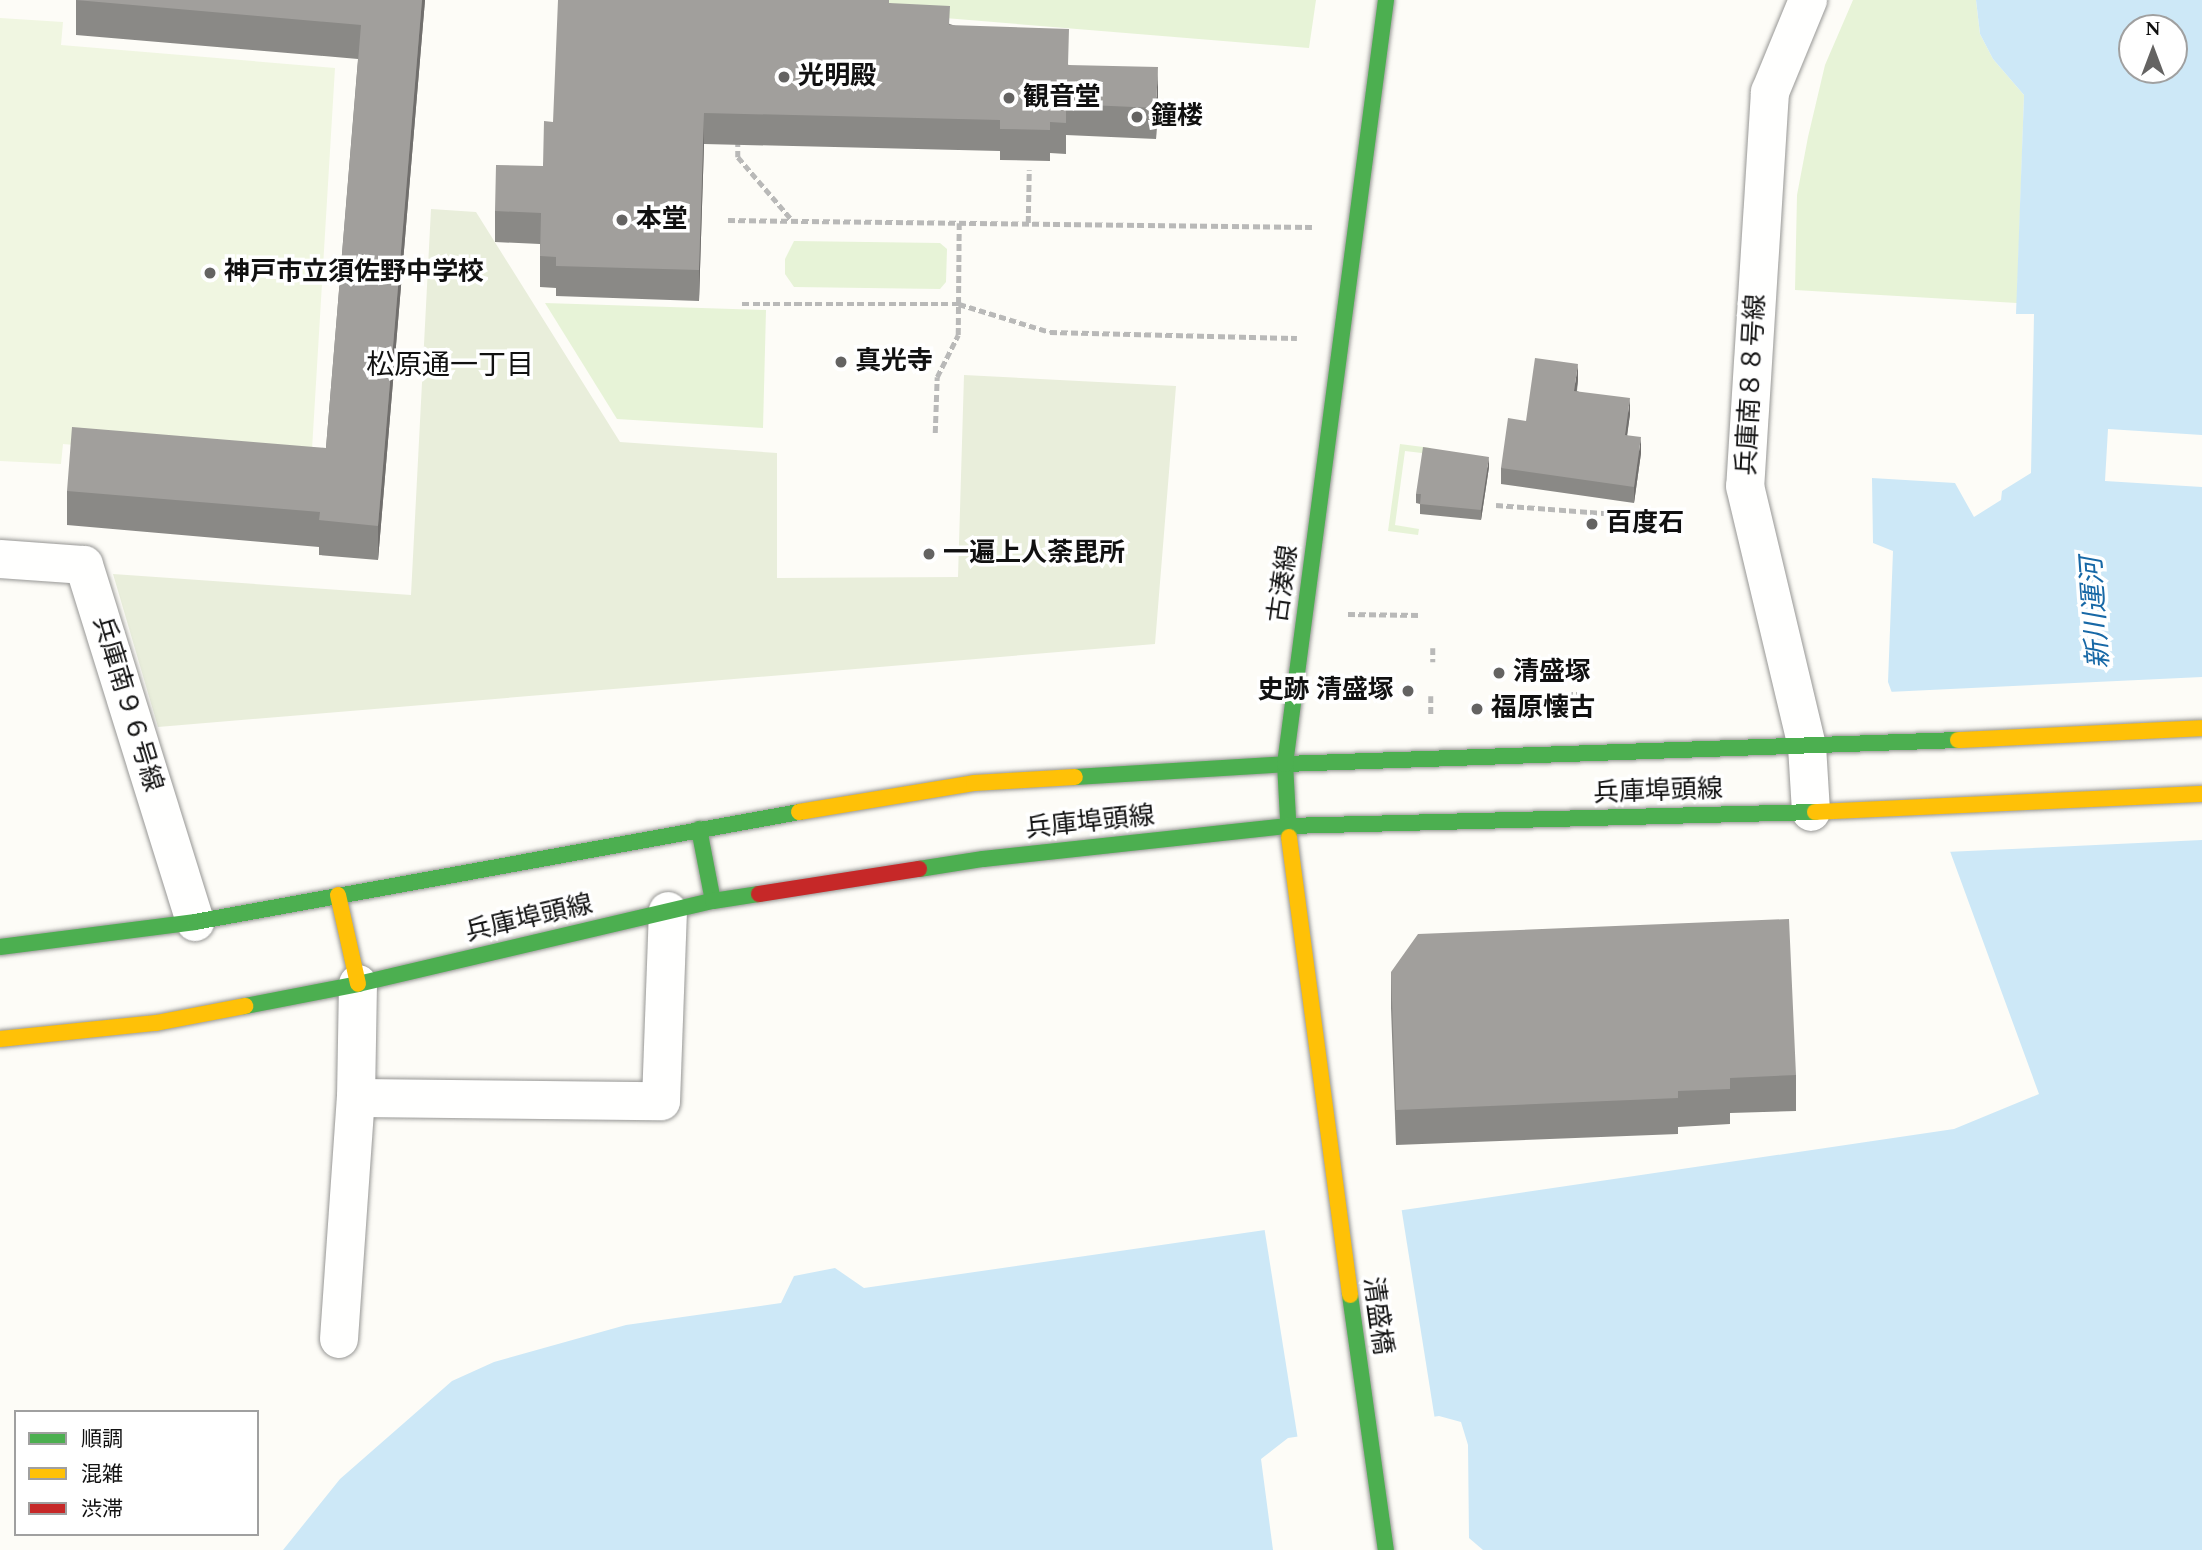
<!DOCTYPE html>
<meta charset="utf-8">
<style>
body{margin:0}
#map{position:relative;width:2202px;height:1550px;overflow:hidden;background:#fdfcf7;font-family:Spectral,"Noto Sans JP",serif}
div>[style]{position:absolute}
.green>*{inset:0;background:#e7f3d7}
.cemetery>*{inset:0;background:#e9eedb}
.pitch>*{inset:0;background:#f0f6e1}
.water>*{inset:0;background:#cde8f7}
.pier>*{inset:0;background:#fdfcf7}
.path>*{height:4.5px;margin-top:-2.25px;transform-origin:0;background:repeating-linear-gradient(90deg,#b9b9b8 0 7px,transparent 0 10.5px)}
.roads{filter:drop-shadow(0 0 2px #979795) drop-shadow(0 0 2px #979795)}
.street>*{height:38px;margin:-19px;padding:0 19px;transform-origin:19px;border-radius:19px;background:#fffffe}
.fast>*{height:16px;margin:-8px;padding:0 8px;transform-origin:8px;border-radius:8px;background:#4caf50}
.slow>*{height:16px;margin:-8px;padding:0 8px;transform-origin:8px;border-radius:8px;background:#ffc107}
.jam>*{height:16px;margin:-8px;padding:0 8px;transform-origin:8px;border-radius:8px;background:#c62828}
.wall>*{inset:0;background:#8a8986}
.shaded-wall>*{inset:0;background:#716f6d}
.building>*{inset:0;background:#a19f9c}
.dots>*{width:19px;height:19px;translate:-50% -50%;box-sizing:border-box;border:4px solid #fff;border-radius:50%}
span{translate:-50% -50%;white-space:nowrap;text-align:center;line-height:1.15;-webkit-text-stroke:7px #fff;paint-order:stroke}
.poi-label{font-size:26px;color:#111;font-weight:700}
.left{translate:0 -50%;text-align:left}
.right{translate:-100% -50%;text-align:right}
.street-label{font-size:26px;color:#111}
.neighbourhood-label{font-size:28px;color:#111}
.water-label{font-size:28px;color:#1768a6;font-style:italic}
.legend{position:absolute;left:14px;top:1410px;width:245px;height:126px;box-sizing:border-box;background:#fff;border:2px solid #a0a0a0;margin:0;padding:9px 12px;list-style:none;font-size:21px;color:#111}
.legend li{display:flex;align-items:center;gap:14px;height:35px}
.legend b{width:35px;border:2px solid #a0a0a0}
.north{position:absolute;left:2118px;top:14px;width:70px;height:70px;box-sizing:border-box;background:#fff;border:2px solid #a0a0a0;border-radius:50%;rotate:0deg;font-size:19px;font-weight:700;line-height:28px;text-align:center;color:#111}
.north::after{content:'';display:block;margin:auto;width:24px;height:32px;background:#646362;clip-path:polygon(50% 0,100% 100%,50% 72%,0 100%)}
</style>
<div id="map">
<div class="green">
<div style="clip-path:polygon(725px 0,1316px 0,1309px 48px)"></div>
<div style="clip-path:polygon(1853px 0,1976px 0,1980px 34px,1993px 59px,2024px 95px,2017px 303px,1795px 290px,1797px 195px,1808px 137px,1825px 65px)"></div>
<div style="clip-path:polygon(794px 241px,940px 243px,947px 249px,946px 282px,940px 289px,794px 287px,785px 274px,785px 259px)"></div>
<div style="clip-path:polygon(545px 303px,766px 310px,763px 428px,617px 419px)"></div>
<div style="clip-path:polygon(1400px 444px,1431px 448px,1430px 454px,1405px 451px,1395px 525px,1419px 529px,1418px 535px,1388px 531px)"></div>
</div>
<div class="cemetery">
<div style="clip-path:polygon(431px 209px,476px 212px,620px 442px,777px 453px,777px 578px,958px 577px,964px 375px,1176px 386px,1155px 644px,158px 727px,113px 574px,411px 595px)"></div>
</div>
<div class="pitch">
<div style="clip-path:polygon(0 18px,63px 22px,61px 45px,335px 68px,311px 466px,63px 444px,61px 464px,0 461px)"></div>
</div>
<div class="water">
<div style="clip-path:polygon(evenodd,1976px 0,2202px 0,2202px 435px,2108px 429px,2105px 481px,2202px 487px,2202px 1550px,1483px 1550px,1469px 1538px,1468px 1445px,1461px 1422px,1439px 1416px,1288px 1438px,1261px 1459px,1273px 1550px,283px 1550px,340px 1479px,452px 1381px,494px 1362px,626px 1325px,781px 1303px,794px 1276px,835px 1268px,864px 1288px,1424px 1207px,1954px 1129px,2039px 1094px,1888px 682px,1893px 551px,1873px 543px,1872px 478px,1955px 483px,1974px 517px,2001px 500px,2002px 491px,2031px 473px,2034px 314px,2016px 314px,2024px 95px,1993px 59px,1980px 34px,1976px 0,2132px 28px,2174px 28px,2174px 70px,2132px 70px,2132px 28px)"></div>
</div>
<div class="pier">
<div style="clip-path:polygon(2202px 677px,2202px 840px,1946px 852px,1888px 692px)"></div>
<div style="clip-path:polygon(1401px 1206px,1435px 1420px,1298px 1440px,1264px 1226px)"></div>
</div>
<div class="path">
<div style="left:738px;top:140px;width:17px;rotate:90deg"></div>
<div style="left:738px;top:157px;width:83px;rotate:49.4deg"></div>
<div style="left:728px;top:220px;width:584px;rotate:0.69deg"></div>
<div style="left:1028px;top:223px;width:53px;rotate:-88.9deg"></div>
<div style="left:742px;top:304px;width:217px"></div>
<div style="left:959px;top:304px;width:95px;rotate:17.1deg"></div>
<div style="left:1050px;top:332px;width:247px;rotate:1.4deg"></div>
<div style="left:935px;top:433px;width:56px;rotate:-88deg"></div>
<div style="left:937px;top:377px;width:47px;rotate:-63.4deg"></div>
<div style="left:958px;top:335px;width:112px;rotate:-89.5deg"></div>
<div style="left:1496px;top:505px;width:134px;rotate:4.3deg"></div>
<div style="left:1348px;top:614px;width:72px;rotate:0.8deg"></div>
<div style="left:1433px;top:648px;width:14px;rotate:90deg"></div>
<div style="left:1551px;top:678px;width:2px;rotate:90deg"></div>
<div style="left:1566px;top:694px;width:12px"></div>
<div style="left:1431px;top:696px;width:20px;rotate:90deg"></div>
</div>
<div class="roads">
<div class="street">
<div style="left:1808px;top:0;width:100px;rotate:112.4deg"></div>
<div style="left:1770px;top:92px;width:395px;rotate:93.6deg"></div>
<div style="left:1745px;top:486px;width:267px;rotate:76.6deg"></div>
<div style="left:1807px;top:746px;width:66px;rotate:86.5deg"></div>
<div style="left:0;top:559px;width:84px;rotate:4.1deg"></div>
<div style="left:84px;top:565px;width:374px;rotate:72.7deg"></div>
<div style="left:356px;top:1098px;width:305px;rotate:0.6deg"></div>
<div style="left:661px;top:1101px;width:190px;rotate:-87.9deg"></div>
<div style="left:339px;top:1339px;width:242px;rotate:-86deg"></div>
<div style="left:356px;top:1098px;width:114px;rotate:-89deg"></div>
</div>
<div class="fast">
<div style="left:1075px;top:777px;width:210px;rotate:-3.5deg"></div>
<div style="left:1285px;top:764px;width:673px;rotate:-2.04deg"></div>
<div style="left:699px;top:829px;width:73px;rotate:79deg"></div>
<div style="left:1289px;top:837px;width:73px;rotate:-93.1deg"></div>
<div style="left:1285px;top:764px;width:771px;rotate:-82.47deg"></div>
<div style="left:919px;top:869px;width:65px;rotate:-8.9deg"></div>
<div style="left:983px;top:859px;width:307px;rotate:-6.2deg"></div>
<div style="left:1288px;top:826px;width:527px;rotate:-1.52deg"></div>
<div style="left:0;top:947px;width:197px;rotate:-7.3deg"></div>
<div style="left:195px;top:922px;width:614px;rotate:-10.32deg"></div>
<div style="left:245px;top:1006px;width:115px;rotate:-11deg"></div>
<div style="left:358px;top:984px;width:365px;rotate:-13.2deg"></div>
<div style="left:713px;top:901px;width:47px;rotate:-8.7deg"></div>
<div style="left:1350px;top:1295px;width:258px;rotate:82deg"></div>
</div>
<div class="slow">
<div style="left:1958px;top:740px;width:244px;rotate:-2.8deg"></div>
<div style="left:799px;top:812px;width:177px;rotate:-9.4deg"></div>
<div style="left:974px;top:783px;width:101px;rotate:-3.4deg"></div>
<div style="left:1815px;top:812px;width:387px;rotate:-2.7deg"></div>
<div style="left:1289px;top:837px;width:462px;rotate:82.4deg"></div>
<div style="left:338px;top:895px;width:91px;rotate:77.3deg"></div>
<div style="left:0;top:1039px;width:157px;rotate:-5.9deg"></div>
<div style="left:156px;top:1023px;width:91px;rotate:-10.8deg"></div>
</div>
<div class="jam">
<div style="left:759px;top:894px;width:162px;rotate:-8.9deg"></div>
</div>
</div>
<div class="wall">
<div style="clip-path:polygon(76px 0,425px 0,378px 560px,319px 555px,319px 547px,67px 525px,67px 491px,326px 448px,358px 59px,76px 35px)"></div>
<div style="clip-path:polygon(889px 3px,1069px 65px,1158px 98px,1156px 139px,1066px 135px,1066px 154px,1050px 153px,1050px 161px,1000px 160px,1000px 151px,704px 144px,699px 301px,556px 296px,556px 288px,540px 287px,540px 244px,495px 242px,495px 211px,543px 166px,553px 122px)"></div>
<div style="clip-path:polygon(1578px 380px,1577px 391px,1630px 414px,1627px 435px,1641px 453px,1634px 503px,1501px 484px,1501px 468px)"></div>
<div style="clip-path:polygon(1489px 467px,1481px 520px,1420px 514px,1420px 504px,1416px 503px,1416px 494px)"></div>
<div style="clip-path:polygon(1391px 972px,1796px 1075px,1796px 1111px,1730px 1113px,1730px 1124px,1678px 1127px,1678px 1134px,1396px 1145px,1391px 1008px)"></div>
</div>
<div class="shaded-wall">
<div style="clip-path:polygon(422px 0,425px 0,378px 560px,378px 526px)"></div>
<div style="clip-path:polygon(1158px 67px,1158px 98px,1156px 139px,1156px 108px)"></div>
<div style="clip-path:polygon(704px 113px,704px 144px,699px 301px,699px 270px)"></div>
<div style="clip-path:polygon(1578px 364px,1578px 380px,1574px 407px,1574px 391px)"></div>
<div style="clip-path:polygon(1630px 398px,1630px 414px,1625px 451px,1625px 435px)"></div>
<div style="clip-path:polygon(1641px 437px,1641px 453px,1634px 503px,1634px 487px)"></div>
<div style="clip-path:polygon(1489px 457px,1489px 467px,1481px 520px,1481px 510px)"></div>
</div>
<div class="building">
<div style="clip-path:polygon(76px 0,422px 0,378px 526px,319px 520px,320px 512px,67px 491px,72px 427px,326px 448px,361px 25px)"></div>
<div style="clip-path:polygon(558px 0,889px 0,889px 3px,950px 6px,949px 25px,1069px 29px,1068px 65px,1158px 67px,1156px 108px,1066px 104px,1066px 123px,1050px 122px,1050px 130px,1000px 129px,1000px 120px,704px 113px,699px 270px,556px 266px,556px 257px,540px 256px,541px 213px,495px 211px,496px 165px,543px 166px,544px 121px,553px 122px)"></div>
<div style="clip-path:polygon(1535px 358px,1578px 364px,1574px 391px,1630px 398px,1625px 435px,1641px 437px,1634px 487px,1501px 468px,1508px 418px,1526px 421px)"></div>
<div style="clip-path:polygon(1423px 447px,1489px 457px,1481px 510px,1420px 504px,1421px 494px,1416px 494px)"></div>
<div style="clip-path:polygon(1789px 919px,1796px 1075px,1730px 1078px,1730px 1089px,1678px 1091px,1678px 1098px,1396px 1110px,1391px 972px,1418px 934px)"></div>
</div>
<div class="dots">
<div style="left:784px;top:77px;background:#646362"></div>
<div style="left:1009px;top:98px;background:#646362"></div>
<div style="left:1137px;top:117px;background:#646362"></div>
<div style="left:622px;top:220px;background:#646362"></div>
<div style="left:210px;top:273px;background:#646362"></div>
<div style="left:841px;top:362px;background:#646362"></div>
<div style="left:1592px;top:524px;background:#646362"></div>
<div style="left:929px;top:554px;background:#646362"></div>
<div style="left:1499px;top:673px;background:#646362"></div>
<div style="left:1408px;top:691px;background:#646362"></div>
<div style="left:1477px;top:709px;background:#646362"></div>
</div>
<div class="poi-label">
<span class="left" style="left:798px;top:77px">光明殿</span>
<span class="left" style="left:1023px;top:98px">観音堂</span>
<span class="left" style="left:1151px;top:117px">鐘楼</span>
<span class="left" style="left:636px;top:220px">本堂</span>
<span class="left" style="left:224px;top:273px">神戸市立須佐野中学校</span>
<span class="left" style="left:855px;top:362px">真光寺</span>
<span class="left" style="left:1606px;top:524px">百度石</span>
<span class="left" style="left:943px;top:554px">一遍上人荼毘所</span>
<span class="left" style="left:1513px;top:673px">清盛塚</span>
<span class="right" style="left:1394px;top:691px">史跡 清盛塚</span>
<span class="left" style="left:1491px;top:709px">福原懐古</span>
</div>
<div class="street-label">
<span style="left:1752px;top:385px;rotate:-87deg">兵庫南８８号線</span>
<span style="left:1284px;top:584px;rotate:-82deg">古湊線</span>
<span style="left:127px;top:704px;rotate:73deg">兵庫南９６号線</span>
<span style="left:1658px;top:792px;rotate:-2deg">兵庫埠頭線</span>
<span style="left:1090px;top:823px;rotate:-6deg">兵庫埠頭線</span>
<span style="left:529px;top:919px;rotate:-13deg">兵庫埠頭線</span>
<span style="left:1377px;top:1316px;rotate:82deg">清盛橋</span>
</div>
<div class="neighbourhood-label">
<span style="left:450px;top:366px">松原通一丁目</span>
</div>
<div class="water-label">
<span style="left:2096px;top:613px;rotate:-94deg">新川運河</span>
</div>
<ul class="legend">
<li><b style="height:9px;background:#4caf50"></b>順調</li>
<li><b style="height:9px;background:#ffc107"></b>混雑</li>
<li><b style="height:9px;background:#c62828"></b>渋滞</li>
</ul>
<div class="north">N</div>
</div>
